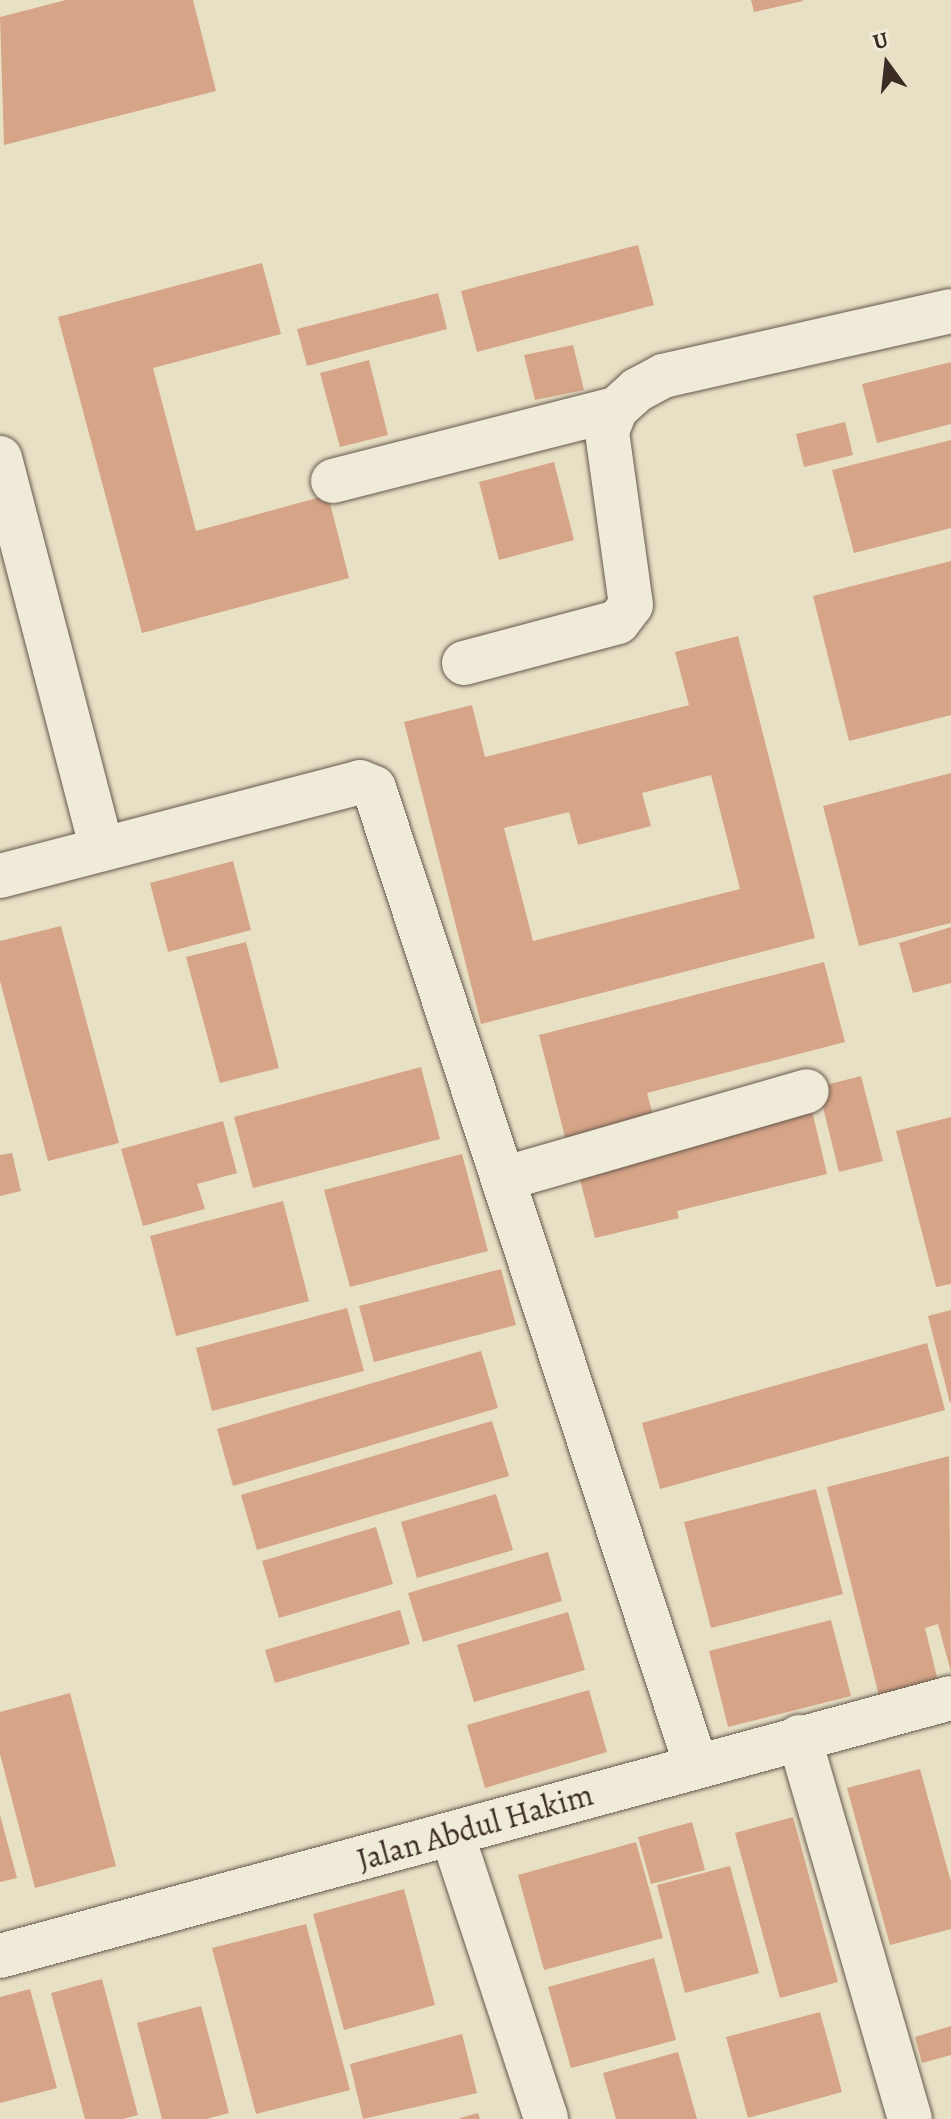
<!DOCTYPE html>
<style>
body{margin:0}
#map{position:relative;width:951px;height:2119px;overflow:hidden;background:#e8e0c5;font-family:Alegreya,serif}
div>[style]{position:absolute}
.building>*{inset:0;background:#d6a487}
.roads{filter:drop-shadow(0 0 2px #66584d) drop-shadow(0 0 2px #66584d)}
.minor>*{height:44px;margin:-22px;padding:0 22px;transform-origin:22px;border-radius:22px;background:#f0ebd9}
span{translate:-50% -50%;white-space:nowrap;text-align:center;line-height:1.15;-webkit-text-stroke:6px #f0ebd9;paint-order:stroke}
.street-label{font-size:32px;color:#3b2b25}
.north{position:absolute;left:847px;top:24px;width:80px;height:80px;-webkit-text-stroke:6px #f0ebd9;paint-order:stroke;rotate:345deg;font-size:22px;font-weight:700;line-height:32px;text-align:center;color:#3b2b25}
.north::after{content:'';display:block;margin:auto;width:28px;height:36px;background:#3b2b25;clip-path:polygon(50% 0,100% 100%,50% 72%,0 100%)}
</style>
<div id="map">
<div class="building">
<div style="clip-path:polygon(66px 0,193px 0,216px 91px,4px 145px,0 17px)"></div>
<div style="clip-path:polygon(751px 0,802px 0,803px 1px,754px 12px)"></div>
<div style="clip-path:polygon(638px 245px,654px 305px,477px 352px,461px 291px)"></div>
<div style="clip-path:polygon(262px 263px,281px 334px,153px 368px,196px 531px,328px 495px,349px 578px,142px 633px,58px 317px)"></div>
<div style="clip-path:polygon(438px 293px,447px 329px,307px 366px,297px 329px)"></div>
<div style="clip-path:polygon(573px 345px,584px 390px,535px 400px,524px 355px)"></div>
<div style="clip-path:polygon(369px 360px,388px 435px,340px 447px,320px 373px)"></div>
<div style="clip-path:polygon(951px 362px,951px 424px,877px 443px,862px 384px)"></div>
<div style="clip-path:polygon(845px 422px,853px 455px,804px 467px,796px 434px)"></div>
<div style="clip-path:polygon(951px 440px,951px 528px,854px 553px,832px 470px)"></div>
<div style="clip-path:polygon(554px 462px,574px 540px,499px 560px,479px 482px)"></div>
<div style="clip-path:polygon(951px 561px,951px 715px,849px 741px,813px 596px)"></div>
<div style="clip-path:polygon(evenodd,738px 636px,815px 938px,481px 1024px,404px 722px,472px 705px,485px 757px,689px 705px,675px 652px,738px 636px,711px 775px,740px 889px,533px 941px,504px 828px,569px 812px,578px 845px,651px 826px,642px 793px,711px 775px)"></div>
<div style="clip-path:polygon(951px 773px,951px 923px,859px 946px,823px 806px)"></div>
<div style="clip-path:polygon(233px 861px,251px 930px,168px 952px,150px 883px)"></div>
<div style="clip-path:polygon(61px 926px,119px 1143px,48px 1161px,0 981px,0 941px)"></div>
<div style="clip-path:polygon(951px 927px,951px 983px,913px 993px,899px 943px)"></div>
<div style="clip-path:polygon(246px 942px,279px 1068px,220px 1083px,186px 957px)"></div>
<div style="clip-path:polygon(824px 962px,845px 1042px,647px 1093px,656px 1126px,568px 1149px,539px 1035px)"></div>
<div style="clip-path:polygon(421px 1067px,440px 1139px,253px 1188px,234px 1117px)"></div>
<div style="clip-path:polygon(861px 1076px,883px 1161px,839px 1172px,818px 1087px)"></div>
<div style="clip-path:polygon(809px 1098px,827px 1174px,677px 1211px,679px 1218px,595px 1238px,576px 1164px)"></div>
<div style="clip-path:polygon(951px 1117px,951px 1284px,936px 1287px,896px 1131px)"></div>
<div style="clip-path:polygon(223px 1121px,237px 1173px,197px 1184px,205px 1209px,143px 1226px,121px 1149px)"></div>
<div style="clip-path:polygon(12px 1153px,21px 1191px,0 1196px,0 1155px)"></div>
<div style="clip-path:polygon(462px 1154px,488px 1251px,350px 1287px,324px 1190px)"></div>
<div style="clip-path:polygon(283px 1201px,309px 1301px,176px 1336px,150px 1236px)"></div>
<div style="clip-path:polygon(501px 1269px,516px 1325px,374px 1362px,359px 1306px)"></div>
<div style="clip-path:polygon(347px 1308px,364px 1371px,212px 1411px,196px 1348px)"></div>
<div style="clip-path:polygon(951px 1310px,951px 1402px,950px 1403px,928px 1316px)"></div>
<div style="clip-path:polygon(927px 1343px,945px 1410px,660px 1489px,642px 1423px)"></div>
<div style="clip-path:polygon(481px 1351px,498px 1408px,233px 1486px,217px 1429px)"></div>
<div style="clip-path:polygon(492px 1421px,509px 1476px,257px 1550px,241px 1495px)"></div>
<div style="clip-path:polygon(949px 1456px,951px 1672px,938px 1624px,925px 1628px,938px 1681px,879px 1696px,827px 1487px)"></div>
<div style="clip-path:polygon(816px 1489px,843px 1594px,711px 1628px,684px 1522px)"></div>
<div style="clip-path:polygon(496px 1494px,513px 1550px,417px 1578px,401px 1522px)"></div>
<div style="clip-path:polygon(376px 1527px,393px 1584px,279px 1618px,262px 1561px)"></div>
<div style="clip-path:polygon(548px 1552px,562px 1601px,423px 1642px,408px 1593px)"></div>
<div style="clip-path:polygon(400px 1610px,410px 1644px,275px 1683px,265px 1650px)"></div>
<div style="clip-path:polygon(568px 1612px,585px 1670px,474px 1702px,457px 1645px)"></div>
<div style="clip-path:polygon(831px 1620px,851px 1696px,728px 1727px,709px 1651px)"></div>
<div style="clip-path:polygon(589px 1690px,607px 1752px,485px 1788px,467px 1725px)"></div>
<div style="clip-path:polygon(70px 1693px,116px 1866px,35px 1888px,0 1754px,0 1712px)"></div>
<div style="clip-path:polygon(920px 1769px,951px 1882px,951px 1929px,890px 1945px,847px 1788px)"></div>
<div style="clip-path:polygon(0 1815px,17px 1878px,0 1882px)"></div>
<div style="clip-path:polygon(793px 1817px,838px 1982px,780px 1998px,735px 1833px)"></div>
<div style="clip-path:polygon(692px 1822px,705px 1870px,651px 1884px,638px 1837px)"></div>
<div style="clip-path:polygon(636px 1842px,663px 1938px,544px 1970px,518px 1875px)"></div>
<div style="clip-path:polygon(730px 1866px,759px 1973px,685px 1993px,657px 1885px)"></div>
<div style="clip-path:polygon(404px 1889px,435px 2005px,344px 2030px,313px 1914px)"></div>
<div style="clip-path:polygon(306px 1924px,350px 2090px,256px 2114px,212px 1948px)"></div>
<div style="clip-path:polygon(654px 1958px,676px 2040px,571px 2068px,548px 1987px)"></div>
<div style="clip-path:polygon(102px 1979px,138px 2115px,123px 2119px,85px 2119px,51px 1993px)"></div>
<div style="clip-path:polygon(30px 1989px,57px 2088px,0 2103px,0 1997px)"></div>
<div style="clip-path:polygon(201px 2006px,229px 2113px,206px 2119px,162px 2119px,137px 2023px)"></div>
<div style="clip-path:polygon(820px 2012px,842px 2092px,748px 2118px,726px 2037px)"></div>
<div style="clip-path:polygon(951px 2026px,951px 2055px,922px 2063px,915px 2037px)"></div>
<div style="clip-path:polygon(462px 2034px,477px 2093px,363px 2119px,350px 2064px)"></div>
<div style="clip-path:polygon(678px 2052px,697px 2119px,616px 2119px,603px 2073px)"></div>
<div style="clip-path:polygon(478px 2113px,480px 2119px,460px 2119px,460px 2118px)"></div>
</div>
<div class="roads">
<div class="minor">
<div style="left:0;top:458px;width:402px;rotate:75.4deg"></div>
<div style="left:333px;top:481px;width:292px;rotate:-14.3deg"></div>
<div style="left:464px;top:663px;width:159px;rotate:-14.9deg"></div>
<div style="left:618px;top:622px;width:21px;rotate:-53deg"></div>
<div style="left:631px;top:605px;width:176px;rotate:-97.9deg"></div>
<div style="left:607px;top:431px;width:24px;rotate:-68deg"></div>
<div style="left:616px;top:409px;width:28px;rotate:-42deg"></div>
<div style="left:637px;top:390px;width:30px;rotate:-28deg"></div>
<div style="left:663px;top:376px;width:295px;rotate:-12.7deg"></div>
<div style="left:0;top:876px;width:372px;rotate:-14.6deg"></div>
<div style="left:360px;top:782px;width:15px;rotate:23deg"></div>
<div style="left:374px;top:788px;width:1029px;rotate:71.76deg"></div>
<div style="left:506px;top:1178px;width:313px;rotate:-16.1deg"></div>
<div style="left:799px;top:1737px;width:398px;rotate:73.8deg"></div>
<div style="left:452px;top:1834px;width:300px;rotate:71.7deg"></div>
<div style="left:0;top:1956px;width:985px;rotate:-15.18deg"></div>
</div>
</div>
<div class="street-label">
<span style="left:475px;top:1827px;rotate:-16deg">Jalan Abdul Hakim</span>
</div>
<div class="north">U</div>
</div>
